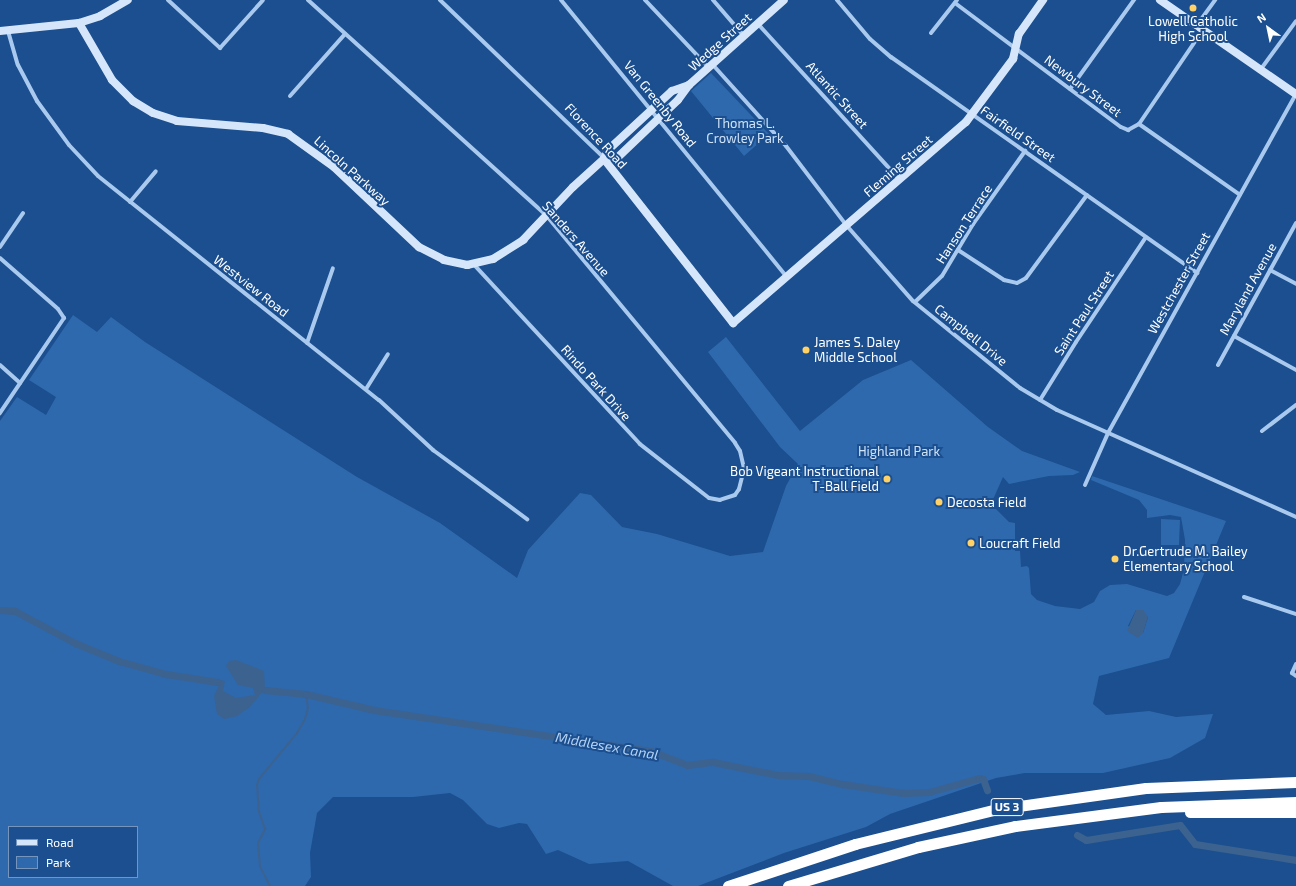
<!DOCTYPE html>
<style>
body{margin:0}
#map{position:relative;width:1296px;height:886px;overflow:hidden;background:#1b4f8f;font-family:"Exo 2",sans-serif}
div>[style]{position:absolute}
.green>*{inset:0;background:#2e69ad}
.water>*{inset:0;background:#3c6290}
.stream>*{height:2px;margin:-1px;padding:0 1px;transform-origin:1px;border-radius:1px;background:#3c6290}
.canal>*{height:7px;margin:-3.5px;padding:0 3.5px;transform-origin:3.5px;border-radius:3.5px;background:#3c6290}
.street>*{height:4px;margin:-2px;padding:0 2px;transform-origin:2px;border-radius:2px;background:#a9c9ee}
.secondary>*{height:8px;margin:-4px;padding:0 4px;transform-origin:4px;border-radius:4px;background:#d6e6fa}
.highway>*{height:11px;margin:-5.5px;padding:0 5.5px;transform-origin:5.5px;border-radius:5.5px;background:#fff}
.dots>*{width:11px;height:11px;translate:-50% -50%;box-sizing:border-box;border:2px solid #1b4f8f;border-radius:50%}
span{translate:-50% -50%;white-space:nowrap;text-align:center;line-height:1.15;-webkit-text-stroke:4px #1b4f8f;paint-order:stroke}
.shield-label span{padding:1px 3px;background:#1b4f8f;border:1px solid;border-radius:3px;-webkit-text-stroke-width:0}
.shield-label{font-size:12px;color:#fff;font-weight:700}
.poi-label{font-size:13px;color:#fff}
.left{translate:0 -50%;text-align:left}
.right{translate:-100% -50%;text-align:right}
.street-label{font-size:13px;color:#fff}
.park-label{font-size:13px;color:#cfe3fa}
.water-label{font-size:14px;color:#b5d3f5;font-style:italic}
.legend{position:absolute;left:8px;top:826px;width:130px;height:52px;box-sizing:border-box;background:#1b4f8f;border:1px solid #7695bc;margin:0;padding:5px 7px;list-style:none;font-size:12px;color:#fff}
.legend li{display:flex;align-items:center;gap:8px;height:20px}
.legend b{width:20px;border:1px solid #7695bc}
.north{position:absolute;left:1248px;top:8px;width:40px;height:40px;-webkit-text-stroke:3px #1b4f8f;paint-order:stroke;rotate:327deg;font-size:11px;font-weight:700;line-height:16px;text-align:center;color:#fff}
.north::after{content:'';display:block;margin:auto;width:14px;height:18px;background:#fff;clip-path:polygon(50% 0,100% 100%,50% 72%,0 100%)}
</style>
<div id="map">
<div class="green">
<div style="clip-path:polygon(711px 73px,769px 134px,744px 156px,691px 91px)"></div>
<div style="clip-path:polygon(evenodd,73px 315px,97px 332px,111px 317px,145px 342px,357px 477px,440px 523px,517px 578px,528px 550px,580px 493px,591px 495px,622px 527px,657px 534px,730px 556px,763px 552px,786px 486px,798px 464px,780px 447px,708px 352px,726px 337px,800px 431px,863px 380px,911px 360px,988px 427px,1022px 451px,1080px 472px,1073px 475px,1049px 476px,1009px 484px,1003px 477px,991px 504px,1009px 522px,1015px 523px,1015px 551px,1020px 551px,1021px 567px,1027px 566px,1029px 568px,1031px 594px,1037px 600px,1055px 606px,1080px 609px,1094px 602px,1100px 591px,1110px 585px,1127px 584px,1167px 596px,1174px 593px,1180px 584px,1184px 569px,1185px 540px,1181px 517px,1170px 515px,1147px 518px,1147px 510px,1139px 500px,1091px 480px,1092px 476px,1226px 521px,1169px 658px,1099px 676px,1093px 704px,1106px 715px,1149px 711px,1176px 717px,1213px 714px,1205px 738px,1170px 758px,1103px 773px,1025px 773px,996px 778px,890px 814px,866px 827px,784px 853px,698px 886px,673px 886px,628px 861px,589px 864px,558px 850px,546px 854px,527px 824px,519px 823px,499px 828px,487px 824px,463px 800px,450px 793px,413px 797px,333px 797px,317px 813px,310px 853px,311px 877px,305px 886px,0 886px,0 421px,17px 397px,46px 415px,56px 397px,29px 380px,73px 315px,1136px 610px,1148px 617px,1143px 633px,1128px 626px,1136px 610px,73px 315px,9px 827px,137px 827px,137px 877px,9px 877px,9px 827px)"></div>
<div style="clip-path:polygon(1161px 519px,1180px 520px,1179px 545px,1161px 545px)"></div>
</div>
<div class="water">
<div style="clip-path:polygon(1136px 610px,1143px 610px,1148px 617px,1143px 633px,1138px 638px,1127px 631px)"></div>
<div style="clip-path:polygon(236px 660px,264px 671px,265px 689px,250px 707px,237px 716px,224px 719px,217px 714px,214px 696px,219px 685px,216px 679px,225px 681px,223px 691px,236px 698px,255px 695px,253px 688px,238px 685px,226px 666px,229px 661px)"></div>
</div>
<div class="stream">
<div style="left:270px;top:886px;width:22px;rotate:-117deg"></div>
<div style="left:260px;top:866px;width:23px;rotate:-95deg"></div>
<div style="left:258px;top:843px;width:16px;rotate:-63deg"></div>
<div style="left:265px;top:829px;width:18px;rotate:-109deg"></div>
<div style="left:259px;top:812px;width:27px;rotate:-94deg"></div>
<div style="left:257px;top:785px;width:6px;rotate:-72deg"></div>
<div style="left:259px;top:779px;width:60px;rotate:-50.4deg"></div>
<div style="left:297px;top:733px;width:16px;rotate:-60deg"></div>
<div style="left:305px;top:719px;width:11px;rotate:-75deg"></div>
<div style="left:308px;top:708px;width:14px;rotate:-98deg"></div>
</div>
<div class="canal">
<div style="left:0;top:610px;width:15px;rotate:4deg"></div>
<div style="left:15px;top:611px;width:68px;rotate:28.1deg"></div>
<div style="left:75px;top:643px;width:48px;rotate:22.2deg"></div>
<div style="left:119px;top:661px;width:49px;rotate:15.5deg"></div>
<div style="left:166px;top:674px;width:52px;rotate:8.9deg"></div>
<div style="left:265px;top:690px;width:41px;rotate:5.6deg"></div>
<div style="left:306px;top:694px;width:70px;rotate:13.2deg"></div>
<div style="left:374px;top:710px;width:280px;rotate:8.4deg"></div>
<div style="left:651px;top:751px;width:39px;rotate:21deg"></div>
<div style="left:687px;top:765px;width:26px;rotate:-7deg"></div>
<div style="left:713px;top:762px;width:66px;rotate:11.3deg"></div>
<div style="left:778px;top:775px;width:31px;rotate:2deg"></div>
<div style="left:809px;top:776px;width:34px;rotate:14deg"></div>
<div style="left:842px;top:784px;width:62px;rotate:8.4deg"></div>
<div style="left:903px;top:793px;width:26px;rotate:-2deg"></div>
<div style="left:929px;top:792px;width:52px;rotate:-15.6deg"></div>
<div style="left:979px;top:778px;width:4px;rotate:14deg"></div>
<div style="left:983px;top:779px;width:12px;rotate:70deg"></div>
<div style="left:1077px;top:835px;width:10px;rotate:29deg"></div>
<div style="left:1086px;top:840px;width:95px;rotate:-9.1deg"></div>
<div style="left:1180px;top:825px;width:24px;rotate:52deg"></div>
<div style="left:1195px;top:844px;width:102px;rotate:9deg"></div>
</div>
<div class="street">
<div style="left:168px;top:0;width:71px;rotate:42.7deg"></div>
<div style="left:220px;top:48px;width:64px;rotate:-48.1deg"></div>
<div style="left:308px;top:0;width:321px;rotate:42.1deg"></div>
<div style="left:546px;top:215px;width:296px;rotate:50.3deg"></div>
<div style="left:735px;top:443px;width:9px;rotate:58deg"></div>
<div style="left:740px;top:451px;width:18px;rotate:77deg"></div>
<div style="left:744px;top:469px;width:21px;rotate:104deg"></div>
<div style="left:739px;top:489px;width:7px;rotate:124deg"></div>
<div style="left:735px;top:495px;width:16px;rotate:162deg"></div>
<div style="left:720px;top:500px;width:11px;rotate:-170deg"></div>
<div style="left:709px;top:498px;width:88px;rotate:-142deg"></div>
<div style="left:640px;top:444px;width:244px;rotate:-132.8deg"></div>
<div style="left:440px;top:0;width:228px;rotate:43.9deg"></div>
<div style="left:561px;top:0;width:357px;rotate:50.8deg"></div>
<div style="left:645px;top:0;width:93px;rotate:46.7deg"></div>
<div style="left:713px;top:0;width:48px;rotate:49.3deg"></div>
<div style="left:837px;top:0;width:51px;rotate:49.8deg"></div>
<div style="left:870px;top:39px;width:28px;rotate:41deg"></div>
<div style="left:891px;top:57px;width:375px;rotate:35.2deg"></div>
<div style="left:955px;top:3px;width:207px;rotate:36.8deg"></div>
<div style="left:1121px;top:127px;width:8px;rotate:23deg"></div>
<div style="left:1128px;top:130px;width:13px;rotate:-29deg"></div>
<div style="left:1139px;top:124px;width:123px;rotate:35.1deg"></div>
<div style="left:758px;top:24px;width:211px;rotate:47.7deg"></div>
<div style="left:1197px;top:25px;width:31px;rotate:-54deg"></div>
<div style="left:8px;top:31px;width:35px;rotate:74deg"></div>
<div style="left:18px;top:65px;width:41px;rotate:62.2deg"></div>
<div style="left:37px;top:101px;width:54px;rotate:54deg"></div>
<div style="left:69px;top:145px;width:42px;rotate:46.9deg"></div>
<div style="left:98px;top:176px;width:359px;rotate:38.6deg"></div>
<div style="left:379px;top:400px;width:74px;rotate:42.8deg"></div>
<div style="left:433px;top:450px;width:117px;rotate:36.3deg"></div>
<div style="left:931px;top:33px;width:42px;rotate:-51.8deg"></div>
<div style="left:713px;top:65px;width:109px;rotate:48deg"></div>
<div style="left:786px;top:146px;width:101px;rotate:52.7deg"></div>
<div style="left:847px;top:226px;width:100px;rotate:48.7deg"></div>
<div style="left:913px;top:301px;width:138px;rotate:39.1deg"></div>
<div style="left:1020px;top:388px;width:43px;rotate:30.7deg"></div>
<div style="left:1057px;top:410px;width:262px;rotate:24.1deg"></div>
<div style="left:1261px;top:69px;width:59px;rotate:-53.9deg"></div>
<div style="left:1070px;top:89px;width:110px;rotate:-54.3deg"></div>
<div style="left:290px;top:96px;width:83px;rotate:-48.4deg"></div>
<div style="left:1139px;top:124px;width:114px;rotate:-55.8deg"></div>
<div style="left:130px;top:202px;width:40px;rotate:-50deg"></div>
<div style="left:0;top:247px;width:41px;rotate:-55.9deg"></div>
<div style="left:958px;top:250px;width:55px;rotate:33.1deg"></div>
<div style="left:1004px;top:280px;width:13px;rotate:13deg"></div>
<div style="left:1017px;top:283px;width:10px;rotate:-29deg"></div>
<div style="left:1026px;top:278px;width:103px;rotate:-53.7deg"></div>
<div style="left:0;top:258px;width:77px;rotate:41.3deg"></div>
<div style="left:58px;top:309px;width:11px;rotate:56deg"></div>
<div style="left:64px;top:318px;width:115px;rotate:124deg"></div>
<div style="left:1270px;top:270px;width:30px;rotate:28deg"></div>
<div style="left:915px;top:302px;width:37px;rotate:-44deg"></div>
<div style="left:942px;top:276px;width:61px;rotate:-59.2deg"></div>
<div style="left:973px;top:224px;width:90px;rotate:-54.5deg"></div>
<div style="left:1234px;top:336px;width:71px;rotate:28.7deg"></div>
<div style="left:307px;top:343px;width:79px;rotate:-70.9deg"></div>
<div style="left:0;top:365px;width:27px;rotate:42deg"></div>
<div style="left:1218px;top:365px;width:162px;rotate:-61.2deg"></div>
<div style="left:366px;top:389px;width:41px;rotate:-57.8deg"></div>
<div style="left:1040px;top:400px;width:68px;rotate:-58.2deg"></div>
<div style="left:1076px;top:342px;width:126px;rotate:-56.3deg"></div>
<div style="left:1262px;top:431px;width:43px;rotate:-37.4deg"></div>
<div style="left:1085px;top:485px;width:57px;rotate:-66.1deg"></div>
<div style="left:1108px;top:433px;width:388px;rotate:-61deg"></div>
<div style="left:1244px;top:597px;width:55px;rotate:18.1deg"></div>
<div style="left:1296px;top:664px;width:10px;rotate:114deg"></div>
<div style="left:1292px;top:673px;width:5px;rotate:37deg"></div>
</div>
<div class="secondary">
<div style="left:1160px;top:0;width:165px;rotate:34.7deg"></div>
<div style="left:79px;top:23px;width:66px;rotate:59.9deg"></div>
<div style="left:112px;top:80px;width:30px;rotate:45deg"></div>
<div style="left:133px;top:101px;width:23px;rotate:31deg"></div>
<div style="left:153px;top:113px;width:25px;rotate:18deg"></div>
<div style="left:177px;top:121px;width:86px;rotate:4.7deg"></div>
<div style="left:263px;top:128px;width:26px;rotate:13deg"></div>
<div style="left:288px;top:134px;width:57px;rotate:35.7deg"></div>
<div style="left:334px;top:167px;width:117px;rotate:43.3deg"></div>
<div style="left:419px;top:247px;width:28px;rotate:27deg"></div>
<div style="left:444px;top:260px;width:24px;rotate:12deg"></div>
<div style="left:467px;top:265px;width:27px;rotate:-13deg"></div>
<div style="left:493px;top:259px;width:36px;rotate:-32deg"></div>
<div style="left:523px;top:240px;width:73px;rotate:-46.7deg"></div>
<div style="left:573px;top:187px;width:42px;rotate:-42.1deg"></div>
<div style="left:604px;top:159px;width:10px;rotate:-66deg"></div>
<div style="left:608px;top:150px;width:87px;rotate:-42.7deg"></div>
<div style="left:672px;top:91px;width:18px;rotate:-19deg"></div>
<div style="left:0;top:31px;width:79px;rotate:-5.8deg"></div>
<div style="left:79px;top:23px;width:22px;rotate:-18deg"></div>
<div style="left:100px;top:16px;width:32px;rotate:-30deg"></div>
<div style="left:604px;top:159px;width:209px;rotate:51.8deg"></div>
<div style="left:733px;top:323px;width:308px;rotate:-40.8deg"></div>
<div style="left:966px;top:122px;width:79px;rotate:-53.3deg"></div>
<div style="left:1013px;top:59px;width:26px;rotate:-77deg"></div>
<div style="left:1019px;top:34px;width:42px;rotate:-54.8deg"></div>
<div style="left:604px;top:159px;width:13px;rotate:-4deg"></div>
<div style="left:617px;top:158px;width:84px;rotate:-43.6deg"></div>
<div style="left:678px;top:100px;width:19px;rotate:-54deg"></div>
<div style="left:689px;top:85px;width:127px;rotate:-41.8deg"></div>
</div>
<div class="highway">
<div style="left:1190px;top:812px;width:106px"></div>
<div style="left:728px;top:886px;width:134px;rotate:-18.3deg"></div>
<div style="left:855px;top:844px;width:147px;rotate:-13.8deg"></div>
<div style="left:998px;top:809px;width:149px;rotate:-8.1deg"></div>
<div style="left:1146px;top:788px;width:150px;rotate:-2.3deg"></div>
<div style="left:788px;top:886px;width:136px;rotate:-16.7deg"></div>
<div style="left:918px;top:847px;width:99px;rotate:-12.2deg"></div>
<div style="left:1015px;top:826px;width:147px;rotate:-7.4deg"></div>
<div style="left:1161px;top:807px;width:135px;rotate:-2.1deg"></div>
</div>
<div class="dots">
<div style="left:1193px;top:8px;background:#ffd166"></div>
<div style="left:806px;top:350px;background:#ffd166"></div>
<div style="left:887px;top:479px;background:#ffd166"></div>
<div style="left:939px;top:502px;background:#ffd166"></div>
<div style="left:971px;top:543px;background:#ffd166"></div>
<div style="left:1115px;top:559px;background:#ffd166"></div>
</div>
<div class="shield-label">
<span style="left:1007px;top:807px">US 3</span>
</div>
<div class="poi-label">
<span style="left:1193px;top:29px">Lowell Catholic<br>High School</span>
<span class="left" style="left:814px;top:350px">James S. Daley<br>Middle School</span>
<span class="right" style="left:879px;top:479px">Bob Vigeant Instructional<br>T-Ball Field</span>
<span class="left" style="left:947px;top:502px">Decosta Field</span>
<span class="left" style="left:979px;top:543px">Loucraft Field</span>
<span class="left" style="left:1123px;top:559px">Dr.Gertrude M. Bailey<br>Elementary School</span>
</div>
<div class="street-label">
<span style="left:720px;top:42px;rotate:-42deg">Wedge Street</span>
<span style="left:1083px;top:86px;rotate:37deg">Newbury Street</span>
<span style="left:837px;top:95px;rotate:48deg">Atlantic Street</span>
<span style="left:660px;top:104px;rotate:51deg">Van Greenby Road</span>
<span style="left:1018px;top:134px;rotate:35deg">Fairfield Street</span>
<span style="left:596px;top:136px;rotate:47deg">Florence Road</span>
<span style="left:898px;top:166px;rotate:-41deg">Fleming Street</span>
<span style="left:352px;top:171px;rotate:42deg">Lincoln Parkway</span>
<span style="left:964px;top:224px;rotate:-57deg">Hanson Terrace</span>
<span style="left:576px;top:239px;rotate:49deg">Sanders Avenue</span>
<span style="left:1179px;top:283px;rotate:-61deg">Westchester Street</span>
<span style="left:251px;top:286px;rotate:38deg">Westview Road</span>
<span style="left:1248px;top:289px;rotate:-61deg">Maryland Avenue</span>
<span style="left:1084px;top:313px;rotate:-57deg">Saint Paul Street</span>
<span style="left:971px;top:335px;rotate:39deg">Campbell Drive</span>
<span style="left:596px;top:383px;rotate:48deg">Rindo Park Drive</span>
</div>
<div class="park-label">
<span style="left:745px;top:131px">Thomas L.<br>Crowley Park</span>
<span style="left:899px;top:451px">Highland Park</span>
</div>
<div class="water-label">
<span style="left:607px;top:746px;rotate:10deg">Middlesex Canal</span>
</div>
<ul class="legend">
<li><b style="height:5px;background:#d6e6fa"></b>Road</li>
<li><b style="height:11px;background:#2e69ad"></b>Park</li>
</ul>
<div class="north">N</div>
</div>
